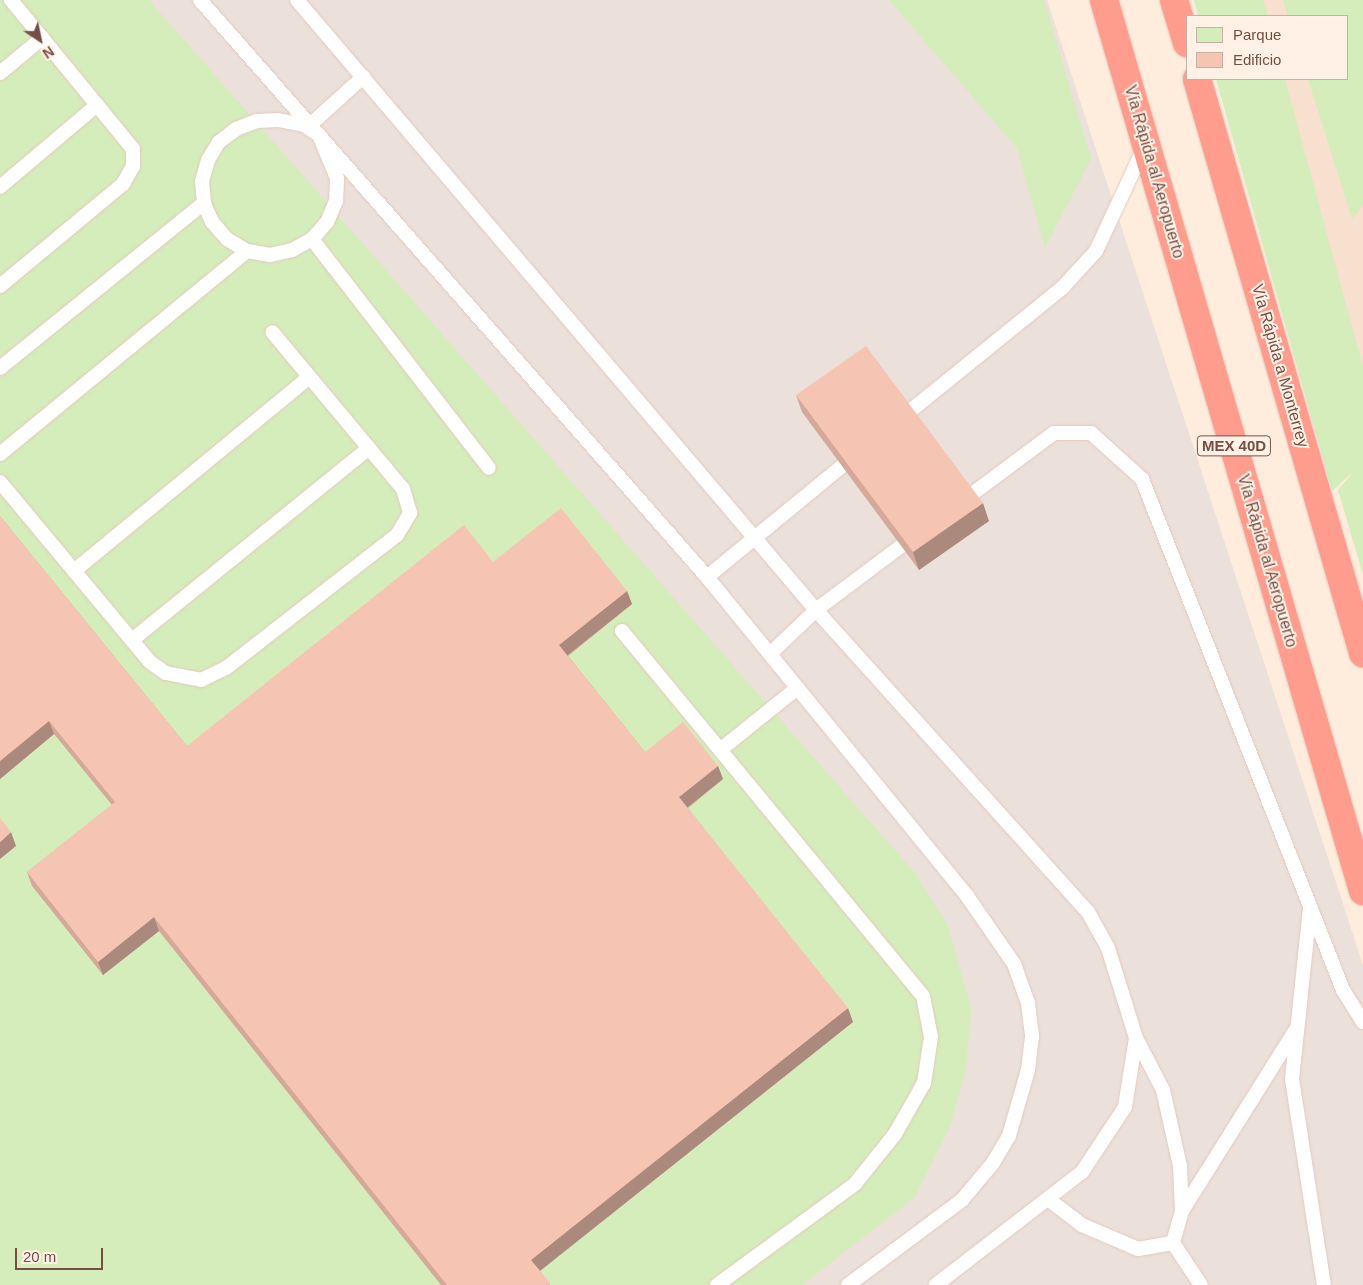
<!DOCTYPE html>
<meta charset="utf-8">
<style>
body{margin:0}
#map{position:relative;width:1363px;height:1285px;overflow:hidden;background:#feeddd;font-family:Arial,sans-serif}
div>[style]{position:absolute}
.residential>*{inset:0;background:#f8e0ce}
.industrial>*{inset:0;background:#ebe0da}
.green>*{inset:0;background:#d5ecbb}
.roads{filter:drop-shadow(0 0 1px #e4c9bc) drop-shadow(0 0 1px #e4c9bc)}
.lane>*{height:14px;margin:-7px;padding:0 7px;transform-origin:7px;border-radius:7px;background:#fff}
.highway>*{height:28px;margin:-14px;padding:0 14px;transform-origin:14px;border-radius:14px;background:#fe9d8e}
.wall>*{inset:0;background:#d4a999}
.shaded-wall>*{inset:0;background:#ac897d}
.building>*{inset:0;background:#f6c4b2}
span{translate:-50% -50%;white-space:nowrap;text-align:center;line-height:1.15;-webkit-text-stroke:4px #fff1e5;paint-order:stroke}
.shield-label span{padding:1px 4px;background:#fff1e5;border:1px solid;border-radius:4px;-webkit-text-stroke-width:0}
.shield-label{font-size:15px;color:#754f44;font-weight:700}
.street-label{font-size:16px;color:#754f44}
.legend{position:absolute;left:1186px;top:15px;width:162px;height:65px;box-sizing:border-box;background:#fff1e5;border:1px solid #c8b0a5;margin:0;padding:6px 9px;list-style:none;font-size:15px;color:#754f44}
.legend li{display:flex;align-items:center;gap:10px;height:25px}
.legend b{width:25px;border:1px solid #c8b0a5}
.north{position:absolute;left:15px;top:15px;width:50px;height:50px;-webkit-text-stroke:4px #fff1e5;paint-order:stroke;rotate:146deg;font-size:14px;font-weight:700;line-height:20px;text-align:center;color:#754f44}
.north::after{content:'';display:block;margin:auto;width:18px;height:22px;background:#754f44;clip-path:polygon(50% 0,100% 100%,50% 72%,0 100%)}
.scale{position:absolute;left:15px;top:1248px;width:88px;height:22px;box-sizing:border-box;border:2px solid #754f44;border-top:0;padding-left:6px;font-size:15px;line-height:18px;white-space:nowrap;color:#754f44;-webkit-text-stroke:4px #fff1e5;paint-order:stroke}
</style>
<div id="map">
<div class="residential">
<div style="clip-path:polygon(1237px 0,1363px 0,1363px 411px,1259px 79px,1347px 79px,1347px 16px,1242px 16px)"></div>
</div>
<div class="industrial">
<div style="clip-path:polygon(0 0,1047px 0,1363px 965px,1363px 1285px,0 1285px)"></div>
</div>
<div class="green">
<div style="clip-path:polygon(0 0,149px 0,915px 873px,948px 926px,971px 1008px,966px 1069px,949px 1129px,915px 1197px,802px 1285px,0 1285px)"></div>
<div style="clip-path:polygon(889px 0,1044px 0,1091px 159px,1045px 248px,1017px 148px)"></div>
<div style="clip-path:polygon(1194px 0,1263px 0,1268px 16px,1198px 16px)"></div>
<div style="clip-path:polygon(1283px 0,1363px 0,1363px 205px,1352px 219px,1308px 79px,1347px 79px,1347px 16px,1288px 16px)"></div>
<div style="clip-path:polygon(1216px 79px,1285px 79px,1363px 367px,1363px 575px,1338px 490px,1353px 472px,1332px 491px)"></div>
</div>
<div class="roads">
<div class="lane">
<div style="left:200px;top:0;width:768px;rotate:48.69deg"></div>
<div style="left:707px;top:577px;width:412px;rotate:50.8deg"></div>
<div style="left:967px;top:896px;width:83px;rotate:55.3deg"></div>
<div style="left:1014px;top:964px;width:41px;rotate:70.3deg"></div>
<div style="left:1028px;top:1003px;width:34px;rotate:83deg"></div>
<div style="left:1032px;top:1037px;width:33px;rotate:97deg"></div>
<div style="left:1028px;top:1070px;width:69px;rotate:106.1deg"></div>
<div style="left:1009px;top:1136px;width:31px;rotate:121deg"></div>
<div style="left:993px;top:1163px;width:48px;rotate:130deg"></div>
<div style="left:962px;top:1200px;width:142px;rotate:143.3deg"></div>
<div style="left:297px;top:0;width:801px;rotate:49.61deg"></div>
<div style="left:816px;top:610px;width:406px;rotate:48deg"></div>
<div style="left:1088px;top:912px;width:41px;rotate:60.9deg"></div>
<div style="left:1108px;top:948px;width:94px;rotate:72.7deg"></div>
<div style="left:1136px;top:1038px;width:70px;rotate:99.1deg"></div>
<div style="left:1125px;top:1107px;width:78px;rotate:123.5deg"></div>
<div style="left:1082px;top:1172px;width:185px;rotate:142.3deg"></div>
<div style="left:0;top:73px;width:55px;rotate:-39.8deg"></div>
<div style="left:278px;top:120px;width:26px;rotate:11deg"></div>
<div style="left:304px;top:125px;width:18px;rotate:34deg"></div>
<div style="left:319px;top:135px;width:47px;rotate:67.3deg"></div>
<div style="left:337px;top:178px;width:23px;rotate:92deg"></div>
<div style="left:336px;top:201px;width:23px;rotate:113deg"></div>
<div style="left:327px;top:222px;width:23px;rotate:131deg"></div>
<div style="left:312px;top:239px;width:23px;rotate:151deg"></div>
<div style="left:292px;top:250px;width:23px;rotate:167deg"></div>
<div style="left:270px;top:255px;width:23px;rotate:-170deg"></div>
<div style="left:247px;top:251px;width:23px;rotate:-149deg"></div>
<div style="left:227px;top:239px;width:23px;rotate:-131deg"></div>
<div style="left:212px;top:222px;width:21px;rotate:-113deg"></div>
<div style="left:204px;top:203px;width:22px;rotate:-95deg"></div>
<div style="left:202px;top:181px;width:22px;rotate:-74deg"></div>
<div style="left:208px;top:160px;width:21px;rotate:-59deg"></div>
<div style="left:219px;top:142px;width:21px;rotate:-37deg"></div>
<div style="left:236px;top:129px;width:22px;rotate:-21deg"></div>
<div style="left:257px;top:121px;width:21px;rotate:-3deg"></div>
<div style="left:310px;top:125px;width:72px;rotate:-42.2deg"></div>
<div style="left:0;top:187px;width:127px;rotate:-40.2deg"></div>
<div style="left:312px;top:239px;width:289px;rotate:52.3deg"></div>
<div style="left:0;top:286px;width:160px;rotate:-39.7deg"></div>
<div style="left:123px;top:184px;width:21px;rotate:-61deg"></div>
<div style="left:133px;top:166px;width:17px;rotate:-90deg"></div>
<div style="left:133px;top:149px;width:193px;rotate:-129.3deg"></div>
<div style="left:0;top:368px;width:262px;rotate:-39deg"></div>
<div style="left:899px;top:420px;width:211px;rotate:-39deg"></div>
<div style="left:1063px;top:287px;width:49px;rotate:-47.5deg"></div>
<div style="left:1096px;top:251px;width:116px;rotate:-65deg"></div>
<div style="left:0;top:454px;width:320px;rotate:-39.4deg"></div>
<div style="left:0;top:482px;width:234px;rotate:50.2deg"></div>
<div style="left:150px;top:662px;width:19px;rotate:35deg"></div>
<div style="left:166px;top:673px;width:36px;rotate:11deg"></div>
<div style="left:201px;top:680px;width:28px;rotate:-26deg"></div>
<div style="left:226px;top:668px;width:217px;rotate:-37.9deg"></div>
<div style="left:397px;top:535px;width:26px;rotate:-59deg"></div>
<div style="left:410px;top:513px;width:25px;rotate:-106deg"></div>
<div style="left:403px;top:489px;width:204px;rotate:-129.8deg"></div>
<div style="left:960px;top:503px;width:117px;rotate:-36.7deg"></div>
<div style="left:1054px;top:433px;width:37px"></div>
<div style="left:1091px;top:433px;width:69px;rotate:42deg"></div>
<div style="left:1142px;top:479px;width:549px;rotate:68.53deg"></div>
<div style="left:1343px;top:990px;width:38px;rotate:58deg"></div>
<div style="left:74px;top:571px;width:305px;rotate:-39.5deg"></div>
<div style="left:707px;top:577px;width:194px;rotate:-39.4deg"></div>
<div style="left:622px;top:631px;width:473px;rotate:50.5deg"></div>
<div style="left:923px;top:996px;width:42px;rotate:79deg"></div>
<div style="left:931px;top:1037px;width:47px;rotate:98.7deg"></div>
<div style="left:924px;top:1083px;width:59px;rotate:119.6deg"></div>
<div style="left:895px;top:1134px;width:64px;rotate:128.7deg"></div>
<div style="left:855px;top:1184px;width:171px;rotate:143.8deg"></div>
<div style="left:132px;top:640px;width:305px;rotate:-39deg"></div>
<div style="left:770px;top:654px;width:64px;rotate:-43.7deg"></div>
<div style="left:816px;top:610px;width:125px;rotate:-36.9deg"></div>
<div style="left:720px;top:750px;width:99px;rotate:-38.8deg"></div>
<div style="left:1310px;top:908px;width:172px;rotate:96deg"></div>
<div style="left:1292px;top:1079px;width:208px;rotate:81.2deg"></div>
<div style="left:1136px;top:1038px;width:59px;rotate:62.6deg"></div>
<div style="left:1163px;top:1090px;width:78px;rotate:77.4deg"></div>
<div style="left:1180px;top:1166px;width:45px;rotate:87.5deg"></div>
<div style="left:1182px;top:1211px;width:33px;rotate:106deg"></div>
<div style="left:1173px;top:1243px;width:50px;rotate:56.3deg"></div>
<div style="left:1048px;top:1199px;width:43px;rotate:37.4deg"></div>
<div style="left:1082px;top:1225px;width:61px;rotate:23.2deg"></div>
<div style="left:1138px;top:1249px;width:36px;rotate:-10deg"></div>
<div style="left:1182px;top:1211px;width:213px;rotate:-57.9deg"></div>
</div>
<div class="highway">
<div style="left:1104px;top:0;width:928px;rotate:73.79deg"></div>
<div style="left:1174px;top:0;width:45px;rotate:73.2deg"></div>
<div style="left:1197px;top:79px;width:598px;rotate:73.87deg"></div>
</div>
</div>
<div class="wall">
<div style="clip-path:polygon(796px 395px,989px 521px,919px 570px,802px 412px)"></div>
<div style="clip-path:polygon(0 516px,187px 746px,493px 562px,627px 591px,632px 604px,568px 656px,645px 752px,718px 766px,723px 779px,688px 808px,853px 1022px,540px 1271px,550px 1285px,441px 1285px,159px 931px,103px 975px,32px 886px,27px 872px,112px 805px,54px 734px,0 779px)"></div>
</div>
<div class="shaded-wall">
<div style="clip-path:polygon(983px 503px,989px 521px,919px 570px,913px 552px)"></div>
<div style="clip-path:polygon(627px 591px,632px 604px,564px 658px,559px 645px)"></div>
<div style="clip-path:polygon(49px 721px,54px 734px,0 779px,0 761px)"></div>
<div style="clip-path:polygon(718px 766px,723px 779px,684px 810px,679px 797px)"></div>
<div style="clip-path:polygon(11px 832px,16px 846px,0 859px,0 842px)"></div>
<div style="clip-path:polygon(154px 917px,159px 931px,103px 975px,98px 962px)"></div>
<div style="clip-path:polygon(848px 1008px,853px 1022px,536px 1274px,531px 1260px)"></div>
</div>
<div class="building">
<div style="clip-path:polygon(866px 346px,983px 503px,913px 552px,796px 395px)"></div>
<div style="clip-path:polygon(561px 508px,627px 591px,559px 645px,645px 752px,683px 722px,718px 766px,679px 797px,848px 1008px,531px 1260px,550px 1283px,548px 1285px,447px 1285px,154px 917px,98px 962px,27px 872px,115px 802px,49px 721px,0 761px,0 516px,187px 746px,464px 525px,493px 562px)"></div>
<div style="clip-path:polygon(0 818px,11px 832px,0 842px)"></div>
</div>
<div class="shield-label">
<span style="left:1234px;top:446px">MEX 40D</span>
</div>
<div class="street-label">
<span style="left:1154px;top:172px;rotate:74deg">Vía Rápida al Aeropuerto</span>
<span style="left:1280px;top:366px;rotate:74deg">Vía Rápida a Monterrey</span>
<span style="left:1267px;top:561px;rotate:74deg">Vía Rápida al Aeropuerto</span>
</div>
<ul class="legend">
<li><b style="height:14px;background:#d5ecbb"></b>Parque</li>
<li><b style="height:14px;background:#f6c4b2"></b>Edificio</li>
</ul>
<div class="north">N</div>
<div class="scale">20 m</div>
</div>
